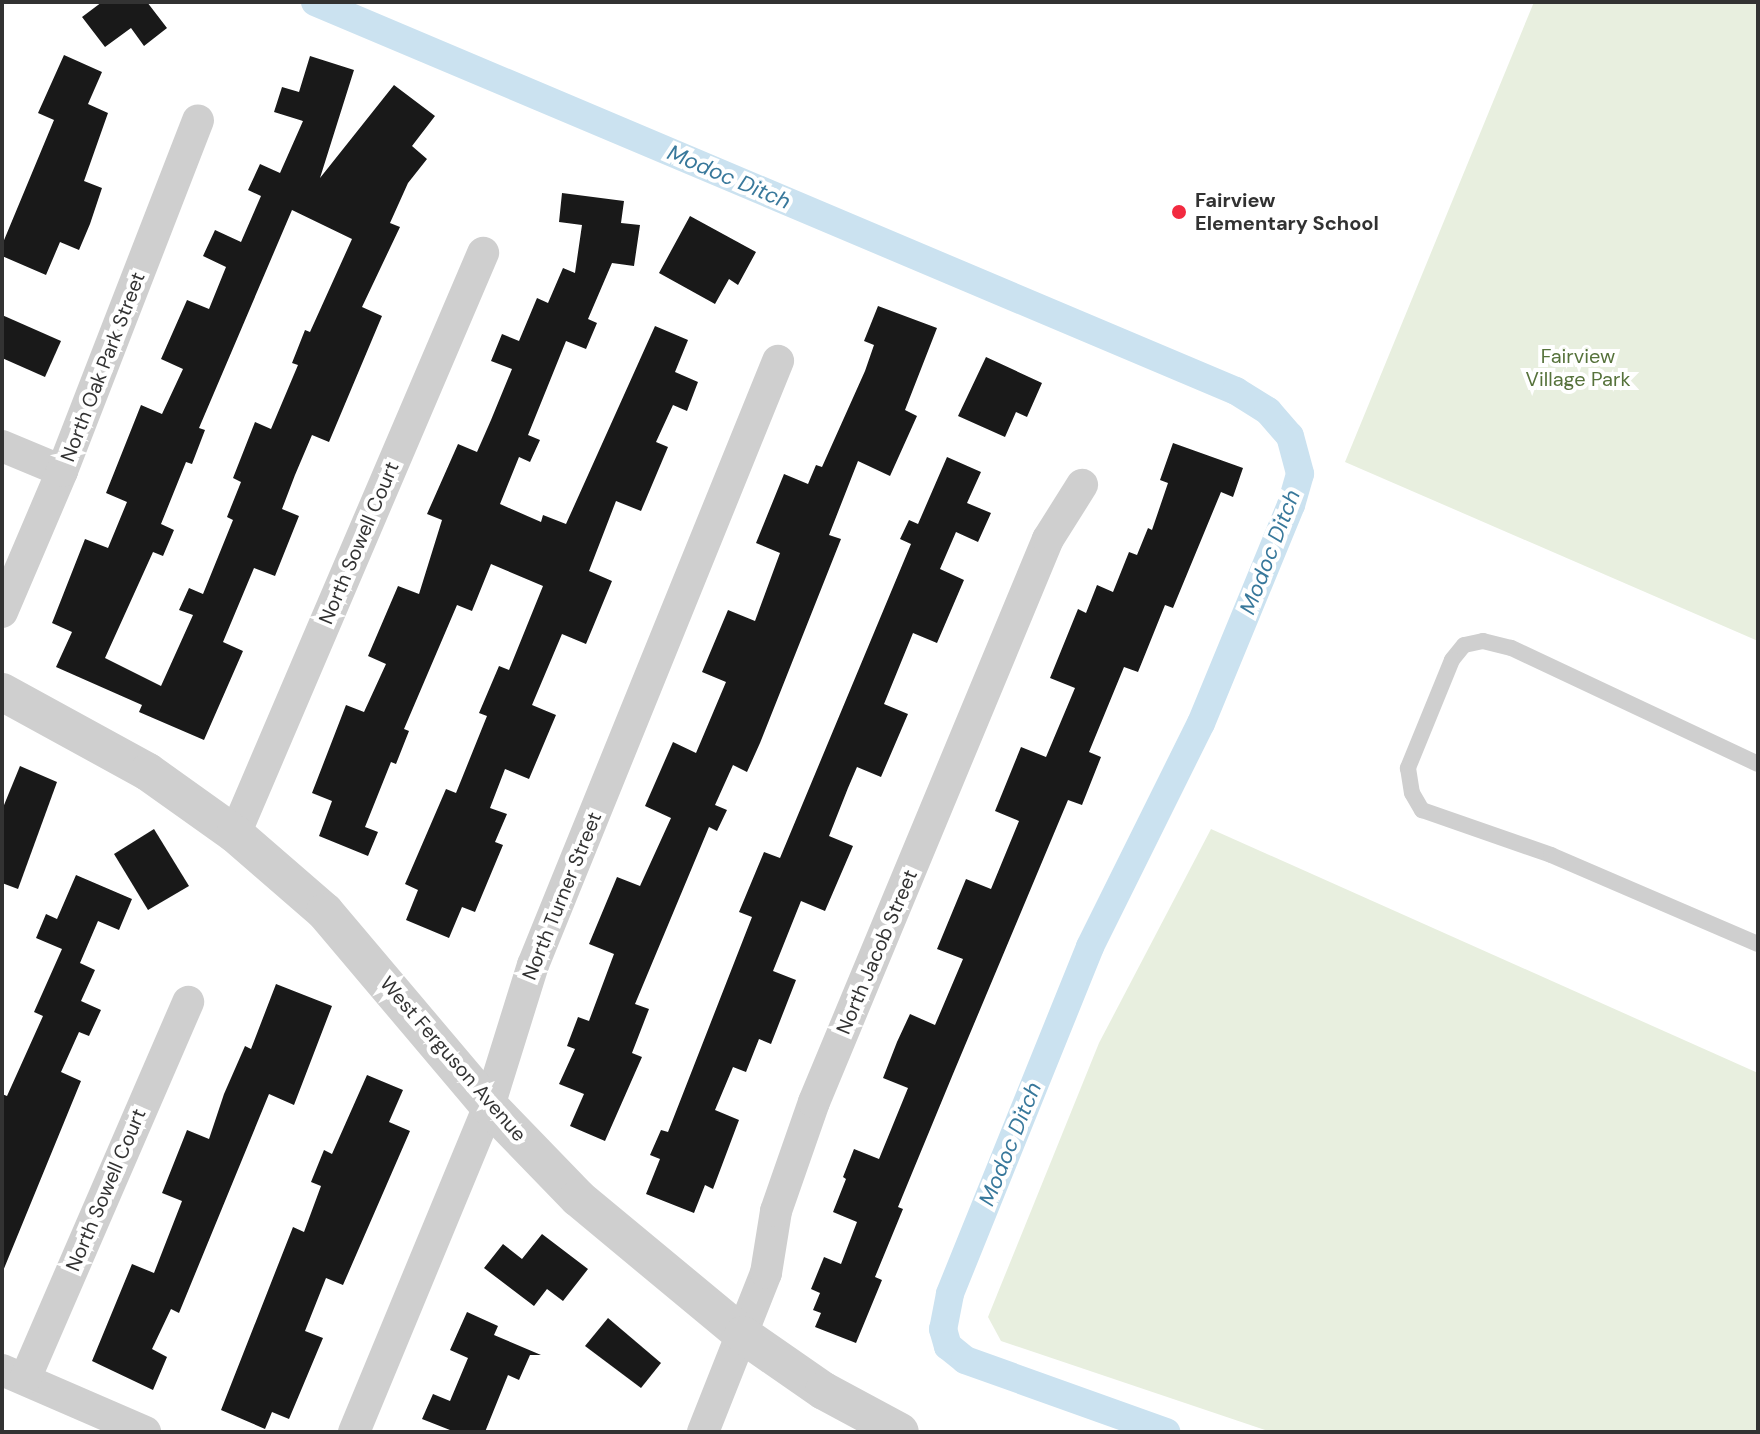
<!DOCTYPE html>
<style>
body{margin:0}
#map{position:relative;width:1760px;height:1434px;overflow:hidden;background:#fff;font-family:"DM Sans",sans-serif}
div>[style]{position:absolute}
.green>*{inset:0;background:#e8efdf}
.stream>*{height:8px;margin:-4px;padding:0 4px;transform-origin:4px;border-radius:4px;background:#cbe2f0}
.canal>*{height:28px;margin:-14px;padding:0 14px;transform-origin:14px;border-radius:14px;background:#cbe2f0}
.building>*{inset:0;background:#191919}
.service>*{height:16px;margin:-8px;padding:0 8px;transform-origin:8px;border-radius:8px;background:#cfcfcf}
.minor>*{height:32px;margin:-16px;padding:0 16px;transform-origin:16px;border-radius:16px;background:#cfcfcf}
.tertiary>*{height:38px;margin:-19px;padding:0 19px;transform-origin:19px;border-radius:19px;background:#cfcfcf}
.dots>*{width:22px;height:22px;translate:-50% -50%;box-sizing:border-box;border:4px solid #fff;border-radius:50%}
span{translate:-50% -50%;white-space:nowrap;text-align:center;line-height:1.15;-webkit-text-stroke:8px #fff;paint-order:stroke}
.poi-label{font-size:20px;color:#323232;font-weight:700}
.left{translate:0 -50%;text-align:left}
.park-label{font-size:20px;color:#56723b}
.street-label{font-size:20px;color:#323232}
.water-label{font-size:22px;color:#38789b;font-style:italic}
.frame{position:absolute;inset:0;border:4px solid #323232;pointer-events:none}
</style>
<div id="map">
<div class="green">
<div style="clip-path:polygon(1534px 2px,1758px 2px,1758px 641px,1345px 462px)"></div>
<div style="clip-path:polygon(1211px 829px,1758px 1073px,1758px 1432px,1271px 1432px,1001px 1341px,988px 1317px,1099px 1043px)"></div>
</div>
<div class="stream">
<div style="left:939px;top:1351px;width:10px;rotate:-29deg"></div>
</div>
<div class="canal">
<div style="left:315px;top:2px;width:1000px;rotate:22.9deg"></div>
<div style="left:1236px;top:391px;width:38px;rotate:32deg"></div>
<div style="left:1268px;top:411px;width:33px;rotate:49deg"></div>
<div style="left:1290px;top:436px;width:39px;rotate:75deg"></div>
<div style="left:1300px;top:474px;width:32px;rotate:106deg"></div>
<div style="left:1291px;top:505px;width:236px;rotate:112.4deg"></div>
<div style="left:1201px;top:723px;width:250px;rotate:116.4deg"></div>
<div style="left:1090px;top:947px;width:374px;rotate:112deg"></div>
<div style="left:950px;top:1294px;width:36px;rotate:101deg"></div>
<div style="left:943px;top:1329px;width:18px;rotate:74deg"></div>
<div style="left:948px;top:1346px;width:22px;rotate:39deg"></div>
<div style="left:965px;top:1360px;width:214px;rotate:19.7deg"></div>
</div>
<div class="building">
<div style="clip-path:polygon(102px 2px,147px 2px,167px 28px,144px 46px,131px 28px,105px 47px,82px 17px)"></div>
<div style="clip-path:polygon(64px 55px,102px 72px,88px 104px,108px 113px,84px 181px,102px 188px,90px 224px,79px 250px,60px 242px,46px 275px,2px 256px,2px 245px,54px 120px,38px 113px)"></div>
<div style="clip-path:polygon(evenodd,310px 56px,354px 70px,320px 178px,394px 85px,435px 116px,412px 146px,427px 159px,408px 183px,390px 223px,400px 227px,362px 307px,382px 316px,329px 442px,312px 435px,295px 475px,282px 509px,299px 516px,275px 576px,254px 568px,223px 642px,243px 651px,204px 740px,139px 712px,142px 705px,56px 667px,72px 632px,52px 623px,85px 539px,108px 548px,127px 502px,106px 493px,141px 405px,162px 414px,183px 369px,161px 359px,187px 300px,209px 309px,226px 267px,203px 256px,215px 230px,241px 242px,261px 196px,248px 190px,260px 164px,280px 173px,303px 121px,274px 112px,282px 87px,299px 92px,310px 56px,292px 210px,352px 239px,310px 332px,305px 330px,292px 363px,298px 365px,271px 429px,255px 422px,233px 478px,241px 482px,227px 517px,233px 520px,203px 594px,189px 588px,179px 610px,193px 615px,161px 686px,105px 658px,153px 552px,163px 556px,174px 530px,161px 524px,186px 462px,192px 464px,205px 430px,199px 428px,292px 210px)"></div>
<div style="clip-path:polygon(562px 193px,624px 201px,621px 223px,640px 225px,634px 266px,612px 263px,588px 319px,597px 323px,586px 349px,566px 341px,528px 435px,540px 440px,530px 462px,519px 457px,500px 504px,541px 522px,543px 515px,566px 524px,655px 326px,688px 340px,675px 372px,698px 382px,687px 411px,673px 405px,656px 442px,668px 447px,641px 511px,616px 501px,589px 571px,612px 581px,586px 644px,562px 634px,532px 705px,556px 715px,529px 779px,505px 769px,490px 808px,507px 814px,495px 842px,503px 845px,475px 912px,462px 907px,449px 938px,406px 920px,418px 890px,405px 884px,446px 789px,456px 793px,487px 716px,479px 713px,499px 666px,509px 670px,543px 586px,491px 564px,472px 611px,457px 605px,404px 729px,409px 731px,396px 764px,391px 762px,365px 827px,378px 832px,368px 856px,319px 836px,332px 801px,312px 793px,346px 705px,364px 712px,386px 664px,368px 656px,398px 586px,419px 594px,442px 520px,427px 514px,458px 444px,477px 452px,491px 420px,512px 369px,491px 361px,502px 334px,519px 341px,537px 298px,548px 303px,563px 268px,575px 273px,582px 225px,559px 222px)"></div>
<div style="clip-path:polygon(690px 216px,756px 252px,738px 285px,729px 279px,715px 304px,659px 273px)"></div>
<div style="clip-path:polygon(878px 306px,937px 328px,905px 410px,917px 416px,890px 476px,858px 461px,829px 535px,841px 539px,760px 743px,747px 772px,733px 765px,715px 805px,727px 810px,717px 831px,709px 827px,635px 1004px,649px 1009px,632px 1053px,642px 1057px,605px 1141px,570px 1126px,584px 1094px,559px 1084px,575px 1049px,567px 1046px,578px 1017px,589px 1021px,614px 954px,589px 944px,617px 877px,640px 886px,671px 818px,645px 806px,673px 742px,696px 753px,726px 682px,702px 672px,728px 610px,755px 621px,780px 553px,756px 543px,784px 474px,808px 484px,816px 465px,822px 467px,865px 371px,874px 345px,864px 341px)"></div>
<div style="clip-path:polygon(2px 315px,61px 341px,45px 377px,2px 358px)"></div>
<div style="clip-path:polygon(986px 357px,1042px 383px,1027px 417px,1016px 412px,1005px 437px,958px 416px)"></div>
<div style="clip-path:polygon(1173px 443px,1243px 468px,1233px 497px,1221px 492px,1173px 608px,1165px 605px,1138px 672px,1124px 667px,1089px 752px,1101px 757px,1082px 805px,1068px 800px,953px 1074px,898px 1207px,903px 1209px,875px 1277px,882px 1280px,856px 1343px,815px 1327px,821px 1313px,813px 1310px,820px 1293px,811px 1289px,824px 1257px,841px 1264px,857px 1222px,833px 1212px,846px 1179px,843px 1177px,854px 1149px,879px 1159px,908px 1088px,883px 1078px,897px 1042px,910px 1014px,935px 1025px,963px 959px,937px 949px,966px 879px,991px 889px,1019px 821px,995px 811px,1021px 747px,1046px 757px,1075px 688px,1050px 678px,1078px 609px,1086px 613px,1097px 585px,1113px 592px,1129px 552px,1137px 555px,1148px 528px,1152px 530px,1168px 483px,1160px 480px)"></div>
<div style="clip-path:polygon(947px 457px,981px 472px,967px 503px,991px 513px,978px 542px,956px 532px,940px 569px,964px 580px,937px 643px,913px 633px,884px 704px,908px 714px,881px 777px,857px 767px,848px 788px,829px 836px,853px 846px,825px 911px,801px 901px,773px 971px,796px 980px,771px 1044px,759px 1039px,746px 1072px,733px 1067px,715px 1110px,739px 1120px,713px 1189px,705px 1185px,694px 1213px,646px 1194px,660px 1159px,650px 1155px,661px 1130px,668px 1132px,752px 917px,739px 912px,764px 852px,780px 858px,911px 544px,900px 539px,909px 520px,918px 524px)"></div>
<div style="clip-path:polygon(20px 766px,57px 782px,18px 889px,2px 883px,2px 810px)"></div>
<div style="clip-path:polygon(154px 829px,189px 886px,148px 910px,114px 854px)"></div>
<div style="clip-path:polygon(76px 875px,132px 899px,119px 930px,98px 921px,80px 963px,95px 970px,81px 1001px,101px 1010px,89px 1036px,79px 1032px,61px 1072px,81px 1081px,3px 1271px,2px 1094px,7px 1096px,43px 1016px,34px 1012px,62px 949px,36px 938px,46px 914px,57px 919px)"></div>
<div style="clip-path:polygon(276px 984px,332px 1006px,294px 1105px,269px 1094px,179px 1313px,171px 1309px,152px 1349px,167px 1357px,153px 1390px,92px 1361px,132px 1264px,154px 1273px,182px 1201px,162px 1193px,187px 1130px,209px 1139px,224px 1094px,245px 1046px,251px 1049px)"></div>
<div style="clip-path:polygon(367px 1075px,403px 1090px,389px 1122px,410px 1131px,343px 1285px,326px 1278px,305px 1331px,323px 1338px,289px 1419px,272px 1412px,265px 1429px,221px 1410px,293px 1227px,304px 1232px,321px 1186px,311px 1182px,324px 1150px,332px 1154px)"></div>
<div style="clip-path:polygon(542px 1234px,588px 1269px,563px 1301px,547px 1289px,534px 1306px,484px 1268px,503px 1244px,522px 1259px)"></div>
<div style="clip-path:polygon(467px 1312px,498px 1326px,494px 1335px,541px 1355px,530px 1355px,519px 1380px,508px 1375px,485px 1432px,455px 1432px,422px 1419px,433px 1394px,450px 1401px,468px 1358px,450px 1350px)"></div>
<div style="clip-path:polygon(608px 1318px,661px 1363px,641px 1388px,585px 1346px)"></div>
</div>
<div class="service">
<div style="left:1758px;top:764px;width:273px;rotate:-154.8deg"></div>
<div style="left:1511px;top:648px;width:29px;rotate:-166deg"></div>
<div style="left:1483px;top:641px;width:19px;rotate:168deg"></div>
<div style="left:1464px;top:645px;width:19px;rotate:129deg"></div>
<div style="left:1452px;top:660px;width:117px;rotate:112.2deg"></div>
<div style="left:1408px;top:768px;width:25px;rotate:81deg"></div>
<div style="left:1412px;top:793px;width:20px;rotate:60deg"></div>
<div style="left:1422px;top:810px;width:137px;rotate:19.2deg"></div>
<div style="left:1551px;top:855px;width:225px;rotate:23.3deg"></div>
</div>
<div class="minor">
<div style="left:2px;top:446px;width:65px;rotate:22.6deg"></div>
<div style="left:2px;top:612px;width:153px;rotate:-66.9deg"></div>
<div style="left:62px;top:471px;width:376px;rotate:-68.8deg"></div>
<div style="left:235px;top:834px;width:632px;rotate:-66.88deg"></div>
<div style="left:2px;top:1370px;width:156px;rotate:23.4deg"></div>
<div style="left:25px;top:1379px;width:411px;rotate:-66.6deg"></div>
<div style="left:354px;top:1432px;width:353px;rotate:-67.5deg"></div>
<div style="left:489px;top:1106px;width:148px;rotate:-72.7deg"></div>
<div style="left:533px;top:965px;width:652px;rotate:-67.92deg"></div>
<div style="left:703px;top:1432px;width:171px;rotate:-68.4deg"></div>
<div style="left:766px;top:1273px;width:63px;rotate:-80.8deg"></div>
<div style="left:776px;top:1211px;width:115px;rotate:-70.8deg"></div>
<div style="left:814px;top:1102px;width:610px;rotate:-67.43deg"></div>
<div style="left:1048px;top:539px;width:64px;rotate:-57.8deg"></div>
</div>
<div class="tertiary">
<div style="left:2px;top:692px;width:166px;rotate:28.7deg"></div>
<div style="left:148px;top:772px;width:107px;rotate:35.5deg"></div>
<div style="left:235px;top:834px;width:119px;rotate:40.9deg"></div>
<div style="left:325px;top:912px;width:254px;rotate:49.8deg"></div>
<div style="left:489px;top:1106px;width:128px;rotate:45.9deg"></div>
<div style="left:578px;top:1198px;width:214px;rotate:39.7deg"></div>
<div style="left:743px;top:1335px;width:98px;rotate:34.7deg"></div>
<div style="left:824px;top:1391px;width:86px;rotate:28.3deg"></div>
</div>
<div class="dots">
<div style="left:1179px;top:212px;background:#f22a40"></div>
</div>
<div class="poi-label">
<span class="left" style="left:1195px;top:212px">Fairview<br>Elementary School</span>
</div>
<div class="park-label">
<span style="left:1578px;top:368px">Fairview<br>Village Park</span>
</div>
<div class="street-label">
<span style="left:103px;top:367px;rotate:-69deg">North Oak Park Street</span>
<span style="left:359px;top:543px;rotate:-67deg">North Sowell Court</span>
<span style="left:562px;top:896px;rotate:-68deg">North Turner Street</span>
<span style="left:877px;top:952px;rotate:-67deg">North Jacob Street</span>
<span style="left:453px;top:1059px;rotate:49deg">West Ferguson Avenue</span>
<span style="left:106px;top:1190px;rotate:-67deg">North Sowell Court</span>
</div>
<div class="water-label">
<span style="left:729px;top:177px;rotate:23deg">Modoc Ditch</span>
<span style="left:1270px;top:552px;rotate:-69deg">Modoc Ditch</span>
<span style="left:1010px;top:1144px;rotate:-68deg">Modoc Ditch</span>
</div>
<div class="frame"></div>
</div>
